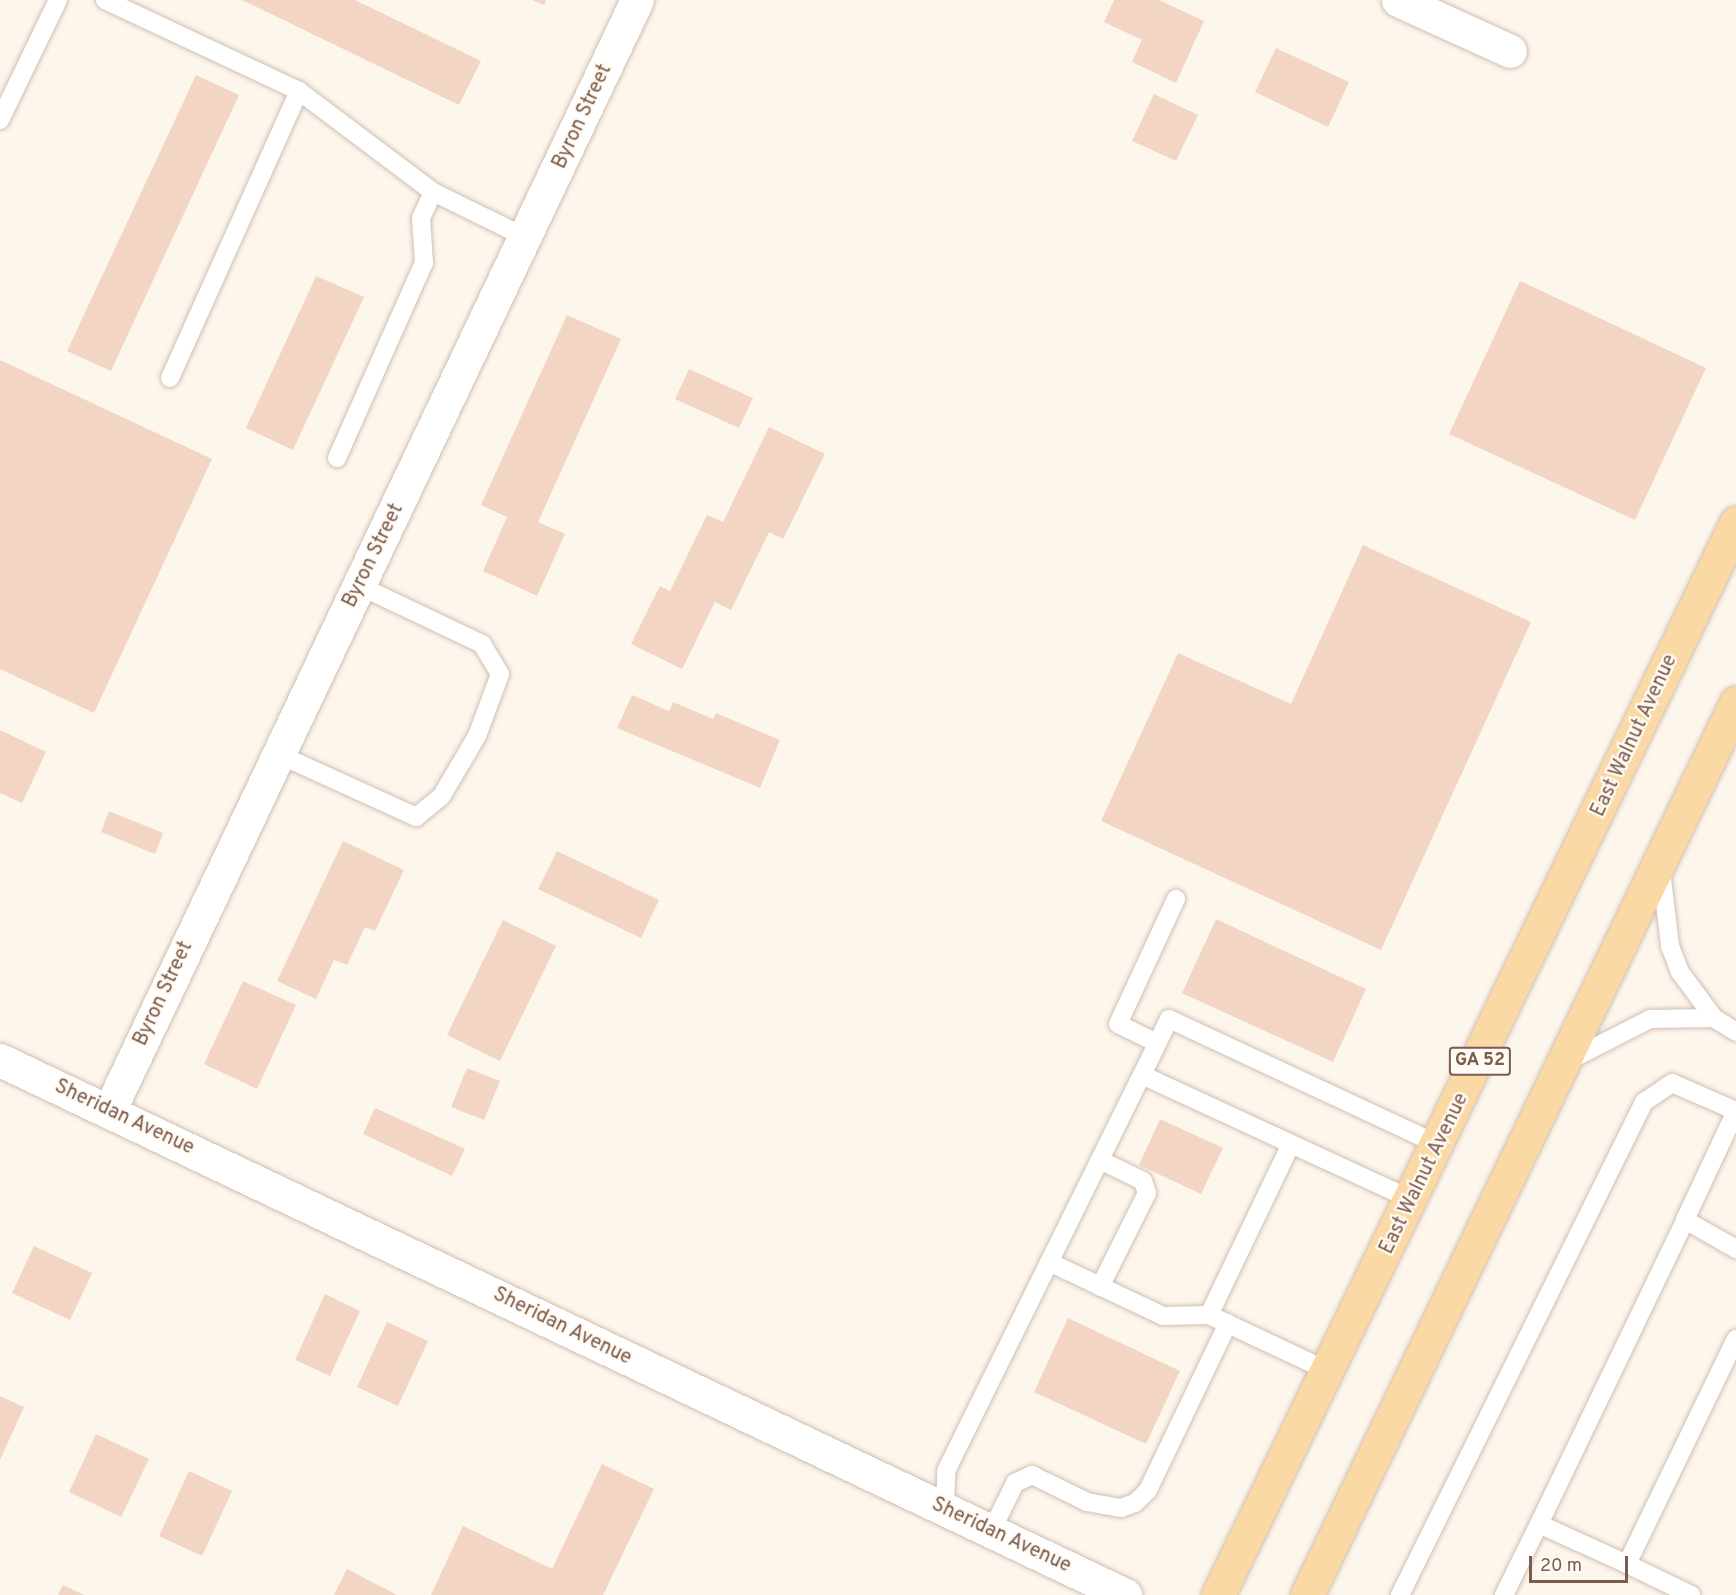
<!DOCTYPE html>
<style>
body{margin:0}
#map{position:relative;width:1736px;height:1595px;overflow:hidden;background:#fdf6ec;font-family:Overpass,sans-serif}
div>[style]{position:absolute}
.building>*{inset:0;background:#f3d5c3}
.roads{filter:drop-shadow(0 0 2px #d1beb0) drop-shadow(0 0 2px #d1beb0)}
.service>*{height:18px;margin:-9px;padding:0 9px;transform-origin:9px;border-radius:9px;background:#fff}
.minor>*{height:33px;margin:-16.5px;padding:0 16.5px;transform-origin:16.5px;border-radius:16.5px;background:#fff}
.primary>*{height:33px;margin:-16.5px;padding:0 16.5px;transform-origin:16.5px;border-radius:16.5px;background:#fbd9a5}
span{translate:-50% -50%;white-space:nowrap;text-align:center;line-height:1.15;-webkit-text-stroke:4.5px #fffaf3;paint-order:stroke}
.shield-label span{padding:2px 4px;background:#fffaf3;border:2px solid;border-radius:4px;-webkit-text-stroke-width:0}
.shield-label{font-size:18px;color:#7a5c4d;font-weight:700}
.street-label{font-size:20px;color:#7a5c4d}
.scale{position:absolute;left:1529px;top:1556px;width:99px;height:27px;box-sizing:border-box;border:3px solid #7a5c4d;border-top:0;padding-left:8px;font-size:18px;line-height:21px;white-space:nowrap;color:#7a5c4d;-webkit-text-stroke:4px #fffaf3;paint-order:stroke}
</style>
<div id="map">
<div class="building">
<div style="clip-path:polygon(242px 0,355px 0,481px 61px,459px 105px)"></div>
<div style="clip-path:polygon(532px 0,546px 0,544px 5px)"></div>
<div style="clip-path:polygon(1114px 0,1159px 0,1204px 21px,1176px 83px,1132px 62px,1142px 40px,1104px 22px)"></div>
<div style="clip-path:polygon(1276px 48px,1349px 82px,1328px 127px,1255px 92px)"></div>
<div style="clip-path:polygon(196px 75px,239px 95px,111px 371px,67px 351px)"></div>
<div style="clip-path:polygon(1154px 94px,1198px 115px,1176px 161px,1132px 141px)"></div>
<div style="clip-path:polygon(316px 276px,364px 297px,293px 450px,246px 428px)"></div>
<div style="clip-path:polygon(1520px 281px,1706px 368px,1635px 520px,1449px 434px)"></div>
<div style="clip-path:polygon(567px 315px,621px 339px,538px 522px,565px 534px,537px 596px,483px 571px,507px 517px,481px 505px)"></div>
<div style="clip-path:polygon(0 360px,212px 459px,94px 713px,0 669px)"></div>
<div style="clip-path:polygon(689px 369px,753px 398px,739px 428px,675px 399px)"></div>
<div style="clip-path:polygon(769px 427px,825px 454px,783px 539px,769px 532px,731px 610px,715px 602px,682px 669px,631px 644px,660px 586px,670px 591px,707px 515px,723px 522px)"></div>
<div style="clip-path:polygon(1363px 545px,1531px 622px,1381px 950px,1101px 821px,1178px 653px,1291px 704px)"></div>
<div style="clip-path:polygon(632px 695px,669px 711px,673px 702px,713px 719px,716px 713px,780px 740px,760px 788px,617px 728px)"></div>
<div style="clip-path:polygon(0 730px,46px 752px,22px 803px,0 793px)"></div>
<div style="clip-path:polygon(109px 811px,163px 833px,155px 854px,101px 832px)"></div>
<div style="clip-path:polygon(343px 841px,404px 870px,375px 931px,365px 927px,347px 965px,334px 960px,316px 999px,277px 981px)"></div>
<div style="clip-path:polygon(557px 851px,659px 900px,641px 938px,538px 889px)"></div>
<div style="clip-path:polygon(1216px 919px,1366px 989px,1333px 1062px,1182px 993px)"></div>
<div style="clip-path:polygon(503px 920px,556px 946px,500px 1061px,447px 1035px)"></div>
<div style="clip-path:polygon(243px 981px,296px 1005px,257px 1089px,204px 1064px)"></div>
<div style="clip-path:polygon(467px 1068px,500px 1081px,484px 1120px,451px 1107px)"></div>
<div style="clip-path:polygon(375px 1108px,465px 1149px,452px 1176px,363px 1134px)"></div>
<div style="clip-path:polygon(1160px 1119px,1223px 1148px,1201px 1194px,1139px 1165px)"></div>
<div style="clip-path:polygon(34px 1246px,92px 1273px,70px 1320px,12px 1293px)"></div>
<div style="clip-path:polygon(325px 1294px,360px 1311px,330px 1376px,295px 1360px)"></div>
<div style="clip-path:polygon(1068px 1318px,1180px 1371px,1146px 1444px,1034px 1392px)"></div>
<div style="clip-path:polygon(387px 1322px,428px 1341px,398px 1406px,357px 1387px)"></div>
<div style="clip-path:polygon(0 1396px,24px 1407px,0 1460px)"></div>
<div style="clip-path:polygon(96px 1434px,149px 1459px,121px 1517px,69px 1492px)"></div>
<div style="clip-path:polygon(602px 1464px,654px 1489px,603px 1595px,431px 1595px,463px 1526px,552px 1569px)"></div>
<div style="clip-path:polygon(189px 1471px,232px 1491px,202px 1556px,159px 1536px)"></div>
<div style="clip-path:polygon(347px 1569px,397px 1595px,334px 1595px)"></div>
<div style="clip-path:polygon(63px 1585px,84px 1595px,58px 1595px)"></div>
</div>
<div class="roads">
<div class="service">
<div style="left:105px;top:0;width:214px;rotate:25.1deg"></div>
<div style="left:299px;top:91px;width:168px;rotate:37deg"></div>
<div style="left:433px;top:192px;width:105px;rotate:26.1deg"></div>
<div style="left:0;top:120px;width:133px;rotate:-64.2deg"></div>
<div style="left:170px;top:378px;width:315px;rotate:-65.8deg"></div>
<div style="left:337px;top:458px;width:214px;rotate:-66deg"></div>
<div style="left:424px;top:263px;width:45px;rotate:-93.8deg"></div>
<div style="left:421px;top:218px;width:29px;rotate:-65deg"></div>
<div style="left:278px;top:754px;width:152px;rotate:24.5deg"></div>
<div style="left:416px;top:817px;width:32px;rotate:-39deg"></div>
<div style="left:441px;top:797px;width:71px;rotate:-59.5deg"></div>
<div style="left:477px;top:736px;width:66px;rotate:-69.6deg"></div>
<div style="left:500px;top:674px;width:35px;rotate:-121deg"></div>
<div style="left:482px;top:644px;width:135px;rotate:-154.6deg"></div>
<div style="left:1661px;top:870px;width:77px;rotate:83.2deg"></div>
<div style="left:1670px;top:946px;width:28px;rotate:69deg"></div>
<div style="left:1680px;top:972px;width:57px;rotate:53.5deg"></div>
<div style="left:1714px;top:1018px;width:26px;rotate:32deg"></div>
<div style="left:1157px;top:1043px;width:43px;rotate:-154deg"></div>
<div style="left:1118px;top:1024px;width:138px;rotate:-65.1deg"></div>
<div style="left:1566px;top:1062px;width:94px;rotate:-27.1deg"></div>
<div style="left:1650px;top:1019px;width:64px;rotate:-0.9deg"></div>
<div style="left:1142px;top:1075px;width:62px;rotate:-64.3deg"></div>
<div style="left:1169px;top:1019px;width:298px;rotate:25deg"></div>
<div style="left:1736px;top:1111px;width:120px;rotate:115.1deg"></div>
<div style="left:1685px;top:1220px;width:59px;rotate:29.6deg"></div>
<div style="left:1291px;top:1144px;width:190px;rotate:115.6deg"></div>
<div style="left:1209px;top:1315px;width:132px;rotate:25.2deg"></div>
<div style="left:1100px;top:1160px;width:48px;rotate:26deg"></div>
<div style="left:1143px;top:1181px;width:13px;rotate:72deg"></div>
<div style="left:1147px;top:1193px;width:105px;rotate:116.6deg"></div>
<div style="left:1049px;top:1262px;width:126px;rotate:25.3deg"></div>
<div style="left:1163px;top:1316px;width:46px;rotate:-1.2deg"></div>
<div style="left:945px;top:1509px;width:38px;rotate:-88deg"></div>
<div style="left:946px;top:1471px;width:442px;rotate:-63.7deg"></div>
<div style="left:1142px;top:1075px;width:298px;rotate:24.8deg"></div>
<div style="left:1539px;top:1524px;width:337px;rotate:-64.3deg"></div>
<div style="left:991px;top:1532px;width:55px;rotate:-63.9deg"></div>
<div style="left:1015px;top:1483px;width:19px;rotate:-25deg"></div>
<div style="left:1032px;top:1475px;width:61px;rotate:26.1deg"></div>
<div style="left:1087px;top:1502px;width:35px;rotate:10deg"></div>
<div style="left:1121px;top:1508px;width:15px;rotate:-20deg"></div>
<div style="left:1135px;top:1503px;width:18px;rotate:-45deg"></div>
<div style="left:1148px;top:1490px;width:185px;rotate:-64.4deg"></div>
<div style="left:1627px;top:1564px;width:71px;rotate:25.8deg"></div>
<div style="left:1400px;top:1595px;width:550px;rotate:-63.67deg"></div>
<div style="left:1644px;top:1102px;width:34px;rotate:-34deg"></div>
<div style="left:1672px;top:1083px;width:70px;rotate:23.6deg"></div>
<div style="left:1504px;top:1595px;width:79px;rotate:-63.8deg"></div>
<div style="left:1539px;top:1524px;width:97px;rotate:24.4deg"></div>
<div style="left:1627px;top:1564px;width:250px;rotate:-64.2deg"></div>
</div>
<div class="minor">
<div style="left:1398px;top:0;width:123px;rotate:24.5deg"></div>
<div style="left:0;top:1060px;width:1246px;rotate:25.43deg"></div>
<div style="left:109px;top:1111px;width:1230px;rotate:-64.58deg"></div>
</div>
<div class="primary">
<div style="left:1218px;top:1595px;width:1191px;rotate:-64.21deg"></div>
<div style="left:1307px;top:1595px;width:990px;rotate:-64.32deg"></div>
</div>
</div>
<div class="shield-label">
<span style="left:1480px;top:1061px">GA 52</span>
</div>
<div class="street-label">
<span style="left:583px;top:117px;rotate:-65deg">Byron Street</span>
<span style="left:374px;top:556px;rotate:-64deg">Byron Street</span>
<span style="left:1635px;top:736px;rotate:-65deg">East Walnut Avenue</span>
<span style="left:164px;top:994px;rotate:-65deg">Byron Street</span>
<span style="left:124px;top:1118px;rotate:25deg">Sheridan Avenue</span>
<span style="left:1425px;top:1174px;rotate:-64deg">East Walnut Avenue</span>
<span style="left:562px;top:1327px;rotate:26deg">Sheridan Avenue</span>
<span style="left:1001px;top:1536px;rotate:25deg">Sheridan Avenue</span>
</div>
<div class="scale">20 m</div>
</div>
